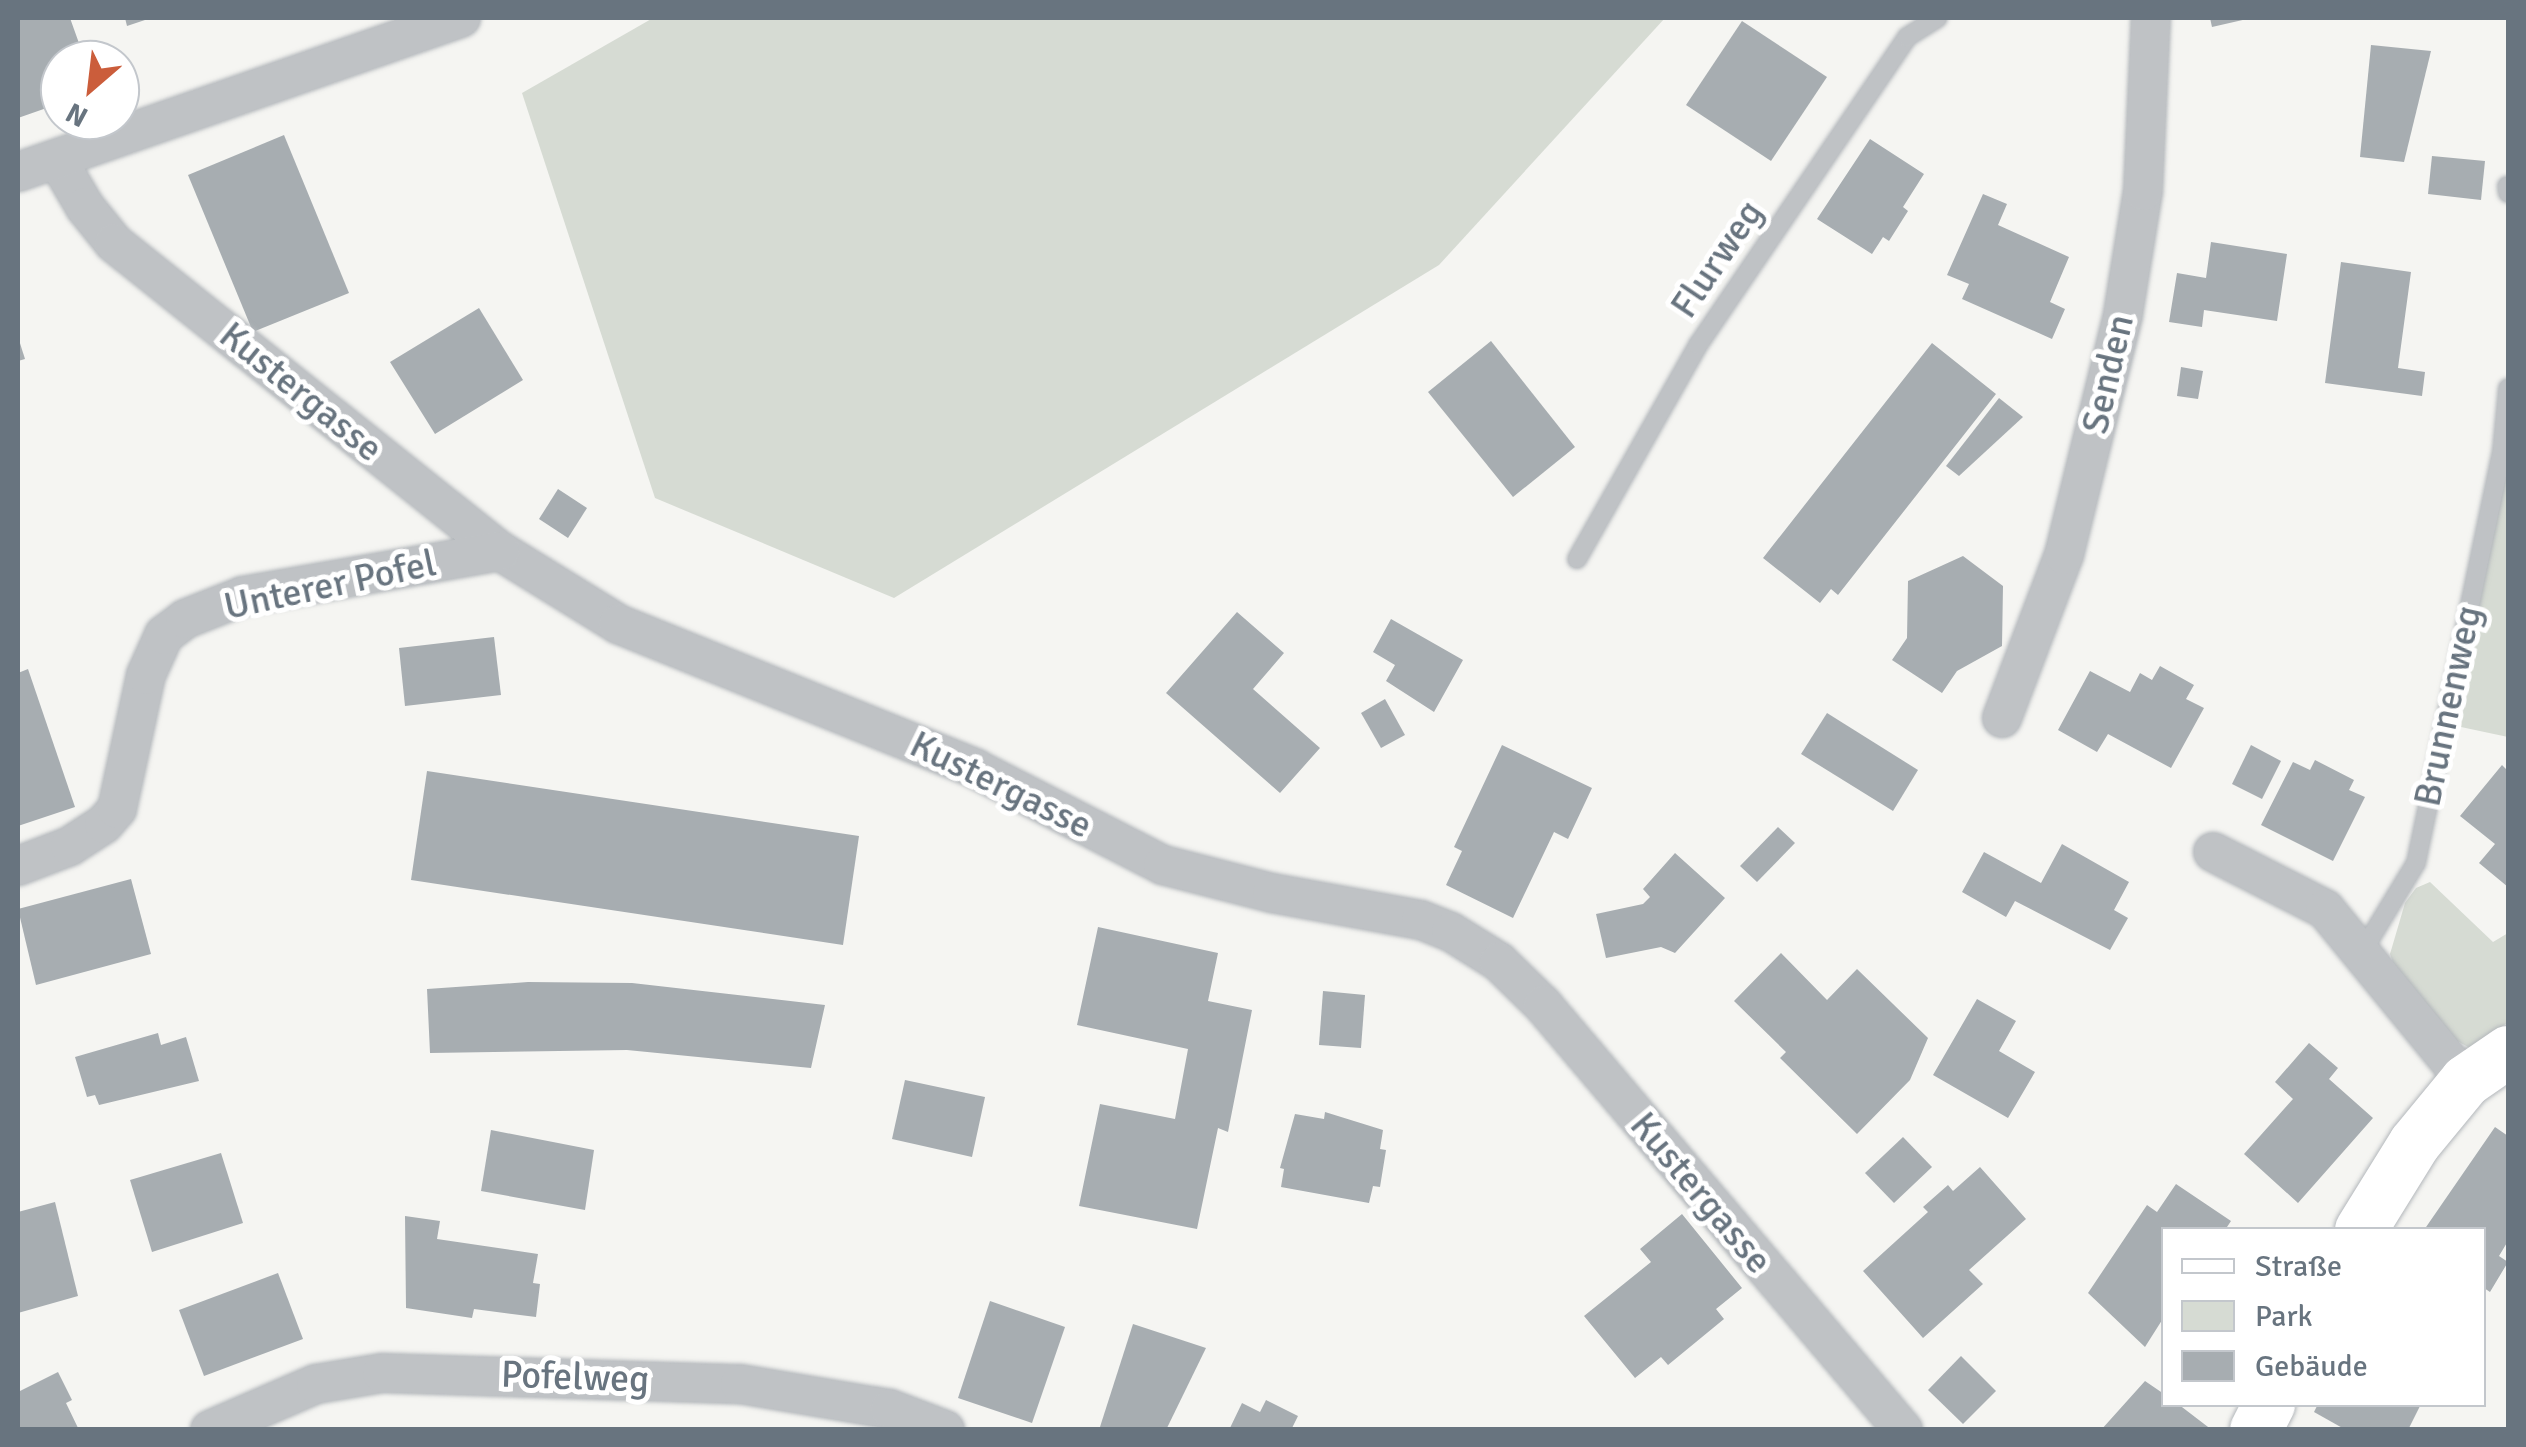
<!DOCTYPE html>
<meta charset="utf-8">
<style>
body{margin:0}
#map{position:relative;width:2526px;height:1447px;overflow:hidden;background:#f5f5f2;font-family:Signika,sans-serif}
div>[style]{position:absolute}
.green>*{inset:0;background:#d6dbd3}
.building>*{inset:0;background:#a7adb1}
.roads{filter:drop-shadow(0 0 2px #b3b7bb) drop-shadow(0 0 2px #b3b7bb)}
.service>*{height:18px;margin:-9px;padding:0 9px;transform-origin:9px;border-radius:9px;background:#bfc2c5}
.minor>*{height:38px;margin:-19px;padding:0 19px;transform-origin:19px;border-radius:19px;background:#bfc2c5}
.secondary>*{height:52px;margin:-26px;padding:0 26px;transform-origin:26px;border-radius:26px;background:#fff}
span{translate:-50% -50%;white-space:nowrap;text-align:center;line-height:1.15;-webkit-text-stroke:10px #fff;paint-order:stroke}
.street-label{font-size:38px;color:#68747f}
.frame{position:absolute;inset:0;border:20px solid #68747f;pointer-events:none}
.legend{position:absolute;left:2161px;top:1227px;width:325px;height:180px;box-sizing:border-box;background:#fff;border:2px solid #c3c7cc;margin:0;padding:12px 18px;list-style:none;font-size:30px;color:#68747f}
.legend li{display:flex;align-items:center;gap:20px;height:50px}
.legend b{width:50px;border:2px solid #c3c7cc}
.north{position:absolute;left:40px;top:40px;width:100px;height:100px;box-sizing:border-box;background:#fff;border:2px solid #c3c7cc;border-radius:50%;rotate:208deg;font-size:28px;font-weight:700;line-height:40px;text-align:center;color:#68747f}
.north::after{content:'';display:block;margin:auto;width:35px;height:45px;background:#cb5d3b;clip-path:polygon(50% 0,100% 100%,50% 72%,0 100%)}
</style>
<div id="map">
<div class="green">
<div style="clip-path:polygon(653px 18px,1665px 18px,1439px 265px,894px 598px,655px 498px,522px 93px)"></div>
<div style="clip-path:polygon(2508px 373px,2508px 737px,2461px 727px)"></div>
<div style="clip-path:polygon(2430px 882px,2493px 942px,2508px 933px,2508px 1022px,2478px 1046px,2468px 1047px,2450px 1037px,2400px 982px,2390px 954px,2405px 903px,2416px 888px)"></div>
</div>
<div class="building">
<div style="clip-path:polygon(18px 18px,70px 18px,85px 60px,60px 60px,60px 79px,50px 82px,58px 104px,18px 118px)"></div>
<div style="clip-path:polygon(125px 18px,151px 18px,127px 26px)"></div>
<div style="clip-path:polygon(2210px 18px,2247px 18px,2247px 19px,2212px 27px)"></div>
<div style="clip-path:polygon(1742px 21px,1827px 77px,1771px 161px,1686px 105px)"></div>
<div style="clip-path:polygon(2371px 45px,2431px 51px,2404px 162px,2360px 157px)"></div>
<div style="clip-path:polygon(284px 135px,349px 293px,253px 332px,188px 175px)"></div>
<div style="clip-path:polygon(1870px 139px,1924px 174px,1903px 207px,1908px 211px,1889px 241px,1883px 237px,1872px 254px,1817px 219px)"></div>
<div style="clip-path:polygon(2432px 156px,2485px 161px,2481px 200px,2428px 194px)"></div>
<div style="clip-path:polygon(1983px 194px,2007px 204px,1998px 225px,2069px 257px,2050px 302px,2065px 309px,2052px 339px,1962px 299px,1969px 284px,1947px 275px)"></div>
<div style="clip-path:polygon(2211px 242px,2287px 254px,2277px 321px,2204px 310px,2202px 327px,2169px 322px,2177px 273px,2206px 278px)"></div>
<div style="clip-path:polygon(2341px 262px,2411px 272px,2398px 368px,2425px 372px,2422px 396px,2325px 383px)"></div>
<div style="clip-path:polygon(479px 308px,523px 380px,435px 434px,390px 362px)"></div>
<div style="clip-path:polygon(18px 337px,25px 359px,18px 361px)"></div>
<div style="clip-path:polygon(1491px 341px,1575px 447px,1513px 497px,1428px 392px)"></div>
<div style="clip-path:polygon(1932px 343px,1996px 394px,1838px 595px,1831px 589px,1820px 603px,1763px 558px)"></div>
<div style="clip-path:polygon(2181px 367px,2203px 371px,2198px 399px,2177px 396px)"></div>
<div style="clip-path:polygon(1999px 398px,2023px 417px,1959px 476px,1946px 466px)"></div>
<div style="clip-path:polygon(558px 489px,587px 508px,568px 538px,539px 519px)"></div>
<div style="clip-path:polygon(1963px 556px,2003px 586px,2002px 646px,1957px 671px,1942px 693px,1892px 660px,1907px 638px,1908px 581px)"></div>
<div style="clip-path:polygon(1237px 612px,1284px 653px,1253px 689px,1320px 748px,1280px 793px,1166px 693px)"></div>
<div style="clip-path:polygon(1391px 619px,1463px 660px,1434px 712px,1386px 681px,1395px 665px,1373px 652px)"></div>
<div style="clip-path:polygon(494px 637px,501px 695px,405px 706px,399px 648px)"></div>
<div style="clip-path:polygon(2160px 666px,2194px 685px,2186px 699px,2204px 708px,2171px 768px,2108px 734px,2097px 752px,2058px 730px,2090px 671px,2130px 692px,2140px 673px,2152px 680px)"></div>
<div style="clip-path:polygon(28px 669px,75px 807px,18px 826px,18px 673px)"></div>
<div style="clip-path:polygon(1385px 699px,1405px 735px,1381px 748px,1361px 713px)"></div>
<div style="clip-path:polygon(1827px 713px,1918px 770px,1893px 811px,1801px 754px)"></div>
<div style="clip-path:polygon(1502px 745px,1592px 788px,1568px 839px,1554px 832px,1513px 918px,1446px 885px,1462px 851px,1454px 847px)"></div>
<div style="clip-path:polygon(2251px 745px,2281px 761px,2262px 799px,2232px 784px)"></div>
<div style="clip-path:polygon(2315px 760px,2354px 780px,2349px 790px,2365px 797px,2333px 861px,2261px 825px,2293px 762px,2310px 770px)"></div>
<div style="clip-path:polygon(2502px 765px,2508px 771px,2508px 887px,2479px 863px,2495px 844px,2460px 816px)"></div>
<div style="clip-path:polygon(427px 771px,859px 836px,843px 945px,411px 880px)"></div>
<div style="clip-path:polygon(1778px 827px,1795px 843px,1757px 882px,1740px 866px)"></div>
<div style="clip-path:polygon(2062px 844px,2129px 882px,2114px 910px,2128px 918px,2110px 950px,2015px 901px,2006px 917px,1962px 892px,1984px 852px,2041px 883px)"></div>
<div style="clip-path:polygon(1675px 853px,1725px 898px,1675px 953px,1661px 947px,1606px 958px,1596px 914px,1643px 904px,1650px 897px,1643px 889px)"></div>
<div style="clip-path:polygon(131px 879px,151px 954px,36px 985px,18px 909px)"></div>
<div style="clip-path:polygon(1098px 927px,1218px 953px,1208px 1001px,1252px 1010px,1228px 1132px,1218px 1128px,1197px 1229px,1079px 1206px,1100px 1104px,1175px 1119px,1188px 1049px,1077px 1025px)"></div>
<div style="clip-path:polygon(1781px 953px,1827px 1000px,1857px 969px,1928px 1038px,1910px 1080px,1857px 1134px,1780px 1058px,1786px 1052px,1734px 1001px)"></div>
<div style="clip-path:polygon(528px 982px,632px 983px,825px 1005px,811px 1068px,627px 1050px,430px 1053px,427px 989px)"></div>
<div style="clip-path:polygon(1323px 991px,1365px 995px,1361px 1048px,1319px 1045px)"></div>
<div style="clip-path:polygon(1977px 999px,2016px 1021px,1999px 1051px,2035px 1072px,2008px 1118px,1933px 1075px)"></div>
<div style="clip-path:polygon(158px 1033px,161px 1045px,186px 1037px,199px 1081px,99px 1105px,95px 1095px,87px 1097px,75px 1057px)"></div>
<div style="clip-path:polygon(2309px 1043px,2338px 1068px,2329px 1079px,2373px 1118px,2298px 1203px,2244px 1154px,2293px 1099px,2275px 1082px)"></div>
<div style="clip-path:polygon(905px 1080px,985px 1097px,972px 1157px,892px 1139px)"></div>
<div style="clip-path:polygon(1325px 1112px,1383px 1130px,1380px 1149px,1386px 1150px,1380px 1187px,1373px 1186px,1369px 1203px,1281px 1187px,1284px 1169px,1280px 1168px,1295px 1114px,1324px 1119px)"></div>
<div style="clip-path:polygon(2495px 1127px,2508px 1136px,2508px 1241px,2499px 1256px,2508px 1262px,2490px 1292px,2484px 1288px,2484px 1230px,2424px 1230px)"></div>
<div style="clip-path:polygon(491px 1130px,594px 1150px,585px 1210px,481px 1191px)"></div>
<div style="clip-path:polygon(1903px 1137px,1932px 1167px,1894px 1203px,1865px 1173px)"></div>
<div style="clip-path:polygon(221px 1153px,243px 1223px,152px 1252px,130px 1180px)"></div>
<div style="clip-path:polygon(1980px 1167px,2026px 1219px,1969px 1270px,1983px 1284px,1923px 1338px,1863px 1271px,1928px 1212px,1923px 1207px,1948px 1185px,1953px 1191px)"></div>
<div style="clip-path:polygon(2176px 1184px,2231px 1221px,2225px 1230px,2164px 1230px,2164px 1317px,2145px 1347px,2088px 1293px,2147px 1205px,2157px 1212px)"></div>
<div style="clip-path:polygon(55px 1202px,78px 1296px,18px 1313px,18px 1212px)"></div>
<div style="clip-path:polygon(1682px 1214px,1742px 1288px,1716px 1309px,1724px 1319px,1668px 1365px,1661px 1357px,1635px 1378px,1584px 1316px,1651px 1262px,1640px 1249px)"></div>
<div style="clip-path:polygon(405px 1216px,440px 1221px,437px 1239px,538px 1254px,533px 1283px,540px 1284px,536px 1317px,474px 1309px,472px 1318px,406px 1308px)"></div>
<div style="clip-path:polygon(278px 1273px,303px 1339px,204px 1376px,179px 1310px)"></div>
<div style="clip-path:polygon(990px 1301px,1065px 1327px,1032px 1423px,958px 1398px)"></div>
<div style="clip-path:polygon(1133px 1324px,1206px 1348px,1166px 1430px,1099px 1430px)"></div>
<div style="clip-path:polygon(1961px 1356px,1996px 1391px,1963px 1424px,1928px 1390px)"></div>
<div style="clip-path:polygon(58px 1372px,72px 1400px,66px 1403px,79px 1430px,18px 1430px,18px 1392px)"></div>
<div style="clip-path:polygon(2145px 1381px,2164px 1394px,2164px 1404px,2178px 1404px,2212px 1430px,2101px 1430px)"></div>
<div style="clip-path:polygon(1266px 1400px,1298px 1416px,1291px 1430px,1229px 1430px,1242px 1403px,1260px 1412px)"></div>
<div style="clip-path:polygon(2318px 1404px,2421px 1404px,2408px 1430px,2346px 1430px,2314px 1412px)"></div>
</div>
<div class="roads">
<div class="service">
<div style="left:2507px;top:186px;width:7px;rotate:82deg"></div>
<div style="left:1577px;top:559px;width:246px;rotate:-60.5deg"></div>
<div style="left:1698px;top:345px;width:372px;rotate:-55.8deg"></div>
<div style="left:1907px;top:37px;width:36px;rotate:-32deg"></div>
<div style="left:2362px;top:952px;width:104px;rotate:-58.8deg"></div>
<div style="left:2416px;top:863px;width:420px;rotate:-78.2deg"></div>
<div style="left:2502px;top:452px;width:64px;rotate:-84.6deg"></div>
</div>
<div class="minor">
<div style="left:57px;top:159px;width:56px;rotate:59.7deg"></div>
<div style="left:85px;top:207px;width:46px;rotate:51.1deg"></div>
<div style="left:114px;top:243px;width:494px;rotate:38.6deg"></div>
<div style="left:500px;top:551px;width:139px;rotate:31.7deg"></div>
<div style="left:618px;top:624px;width:386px;rotate:22deg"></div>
<div style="left:976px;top:769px;width:210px;rotate:27.2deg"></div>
<div style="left:1163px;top:865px;width:113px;rotate:14.4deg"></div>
<div style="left:1272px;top:893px;width:151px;rotate:10.3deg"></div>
<div style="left:1421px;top:920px;width:32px;rotate:22deg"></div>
<div style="left:1451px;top:932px;width:57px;rotate:32deg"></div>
<div style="left:1499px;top:962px;width:62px;rotate:44.3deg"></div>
<div style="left:1543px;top:1005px;width:557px;rotate:49.73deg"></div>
<div style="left:18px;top:172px;width:469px;rotate:-19.2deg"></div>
<div style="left:2002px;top:718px;width:174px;rotate:-69.2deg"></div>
<div style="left:2064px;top:555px;width:248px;rotate:-76.2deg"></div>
<div style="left:2123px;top:314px;width:125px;rotate:-80.8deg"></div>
<div style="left:2143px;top:191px;width:173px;rotate:-87.4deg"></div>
<div style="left:2213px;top:852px;width:126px;rotate:27deg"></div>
<div style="left:2325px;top:909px;width:222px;rotate:50.7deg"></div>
<div style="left:18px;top:866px;width:56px;rotate:-21deg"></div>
<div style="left:70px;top:846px;width:40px;rotate:-32.9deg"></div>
<div style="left:104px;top:824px;width:20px;rotate:-49deg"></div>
<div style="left:117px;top:809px;width:137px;rotate:-77.8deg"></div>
<div style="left:146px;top:675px;width:44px;rotate:-65.8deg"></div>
<div style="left:164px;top:635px;width:26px;rotate:-37deg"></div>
<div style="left:185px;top:619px;width:62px;rotate:-21.6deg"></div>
<div style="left:243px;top:596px;width:261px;rotate:-9.9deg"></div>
<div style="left:210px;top:1430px;width:116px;rotate:-23.5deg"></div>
<div style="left:316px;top:1384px;width:67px;rotate:-9.5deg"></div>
<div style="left:382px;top:1373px;width:358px;rotate:1.8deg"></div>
<div style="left:740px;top:1384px;width:152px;rotate:9.5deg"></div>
<div style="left:890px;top:1409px;width:59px;rotate:20.9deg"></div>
</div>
<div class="secondary">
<div style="left:2361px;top:1230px;width:102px;rotate:-58.2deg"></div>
<div style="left:2415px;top:1143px;width:80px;rotate:-50.6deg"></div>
<div style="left:2466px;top:1081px;width:51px;rotate:-34.6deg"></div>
<div style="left:2256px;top:1430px;width:29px;rotate:-63deg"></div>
</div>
</div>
<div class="street-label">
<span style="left:1717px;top:259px;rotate:-56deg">Flurweg</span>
<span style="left:2108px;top:374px;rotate:-77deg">Senden</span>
<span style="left:301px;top:392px;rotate:39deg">Kustergasse</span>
<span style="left:330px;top:585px;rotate:-12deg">Unterer Pofel</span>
<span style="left:2448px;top:706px;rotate:-78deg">Brunnenweg</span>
<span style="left:1001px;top:785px;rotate:26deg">Kustergasse</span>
<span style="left:1701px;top:1193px;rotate:50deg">Kustergasse</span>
<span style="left:575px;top:1377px;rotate:2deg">Pofelweg</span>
</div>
<div class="frame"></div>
<ul class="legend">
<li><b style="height:12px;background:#fff"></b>Straße</li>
<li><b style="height:28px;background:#d6dbd3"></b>Park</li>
<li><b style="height:28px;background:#a7adb1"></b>Gebäude</li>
</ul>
<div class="north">N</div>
</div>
